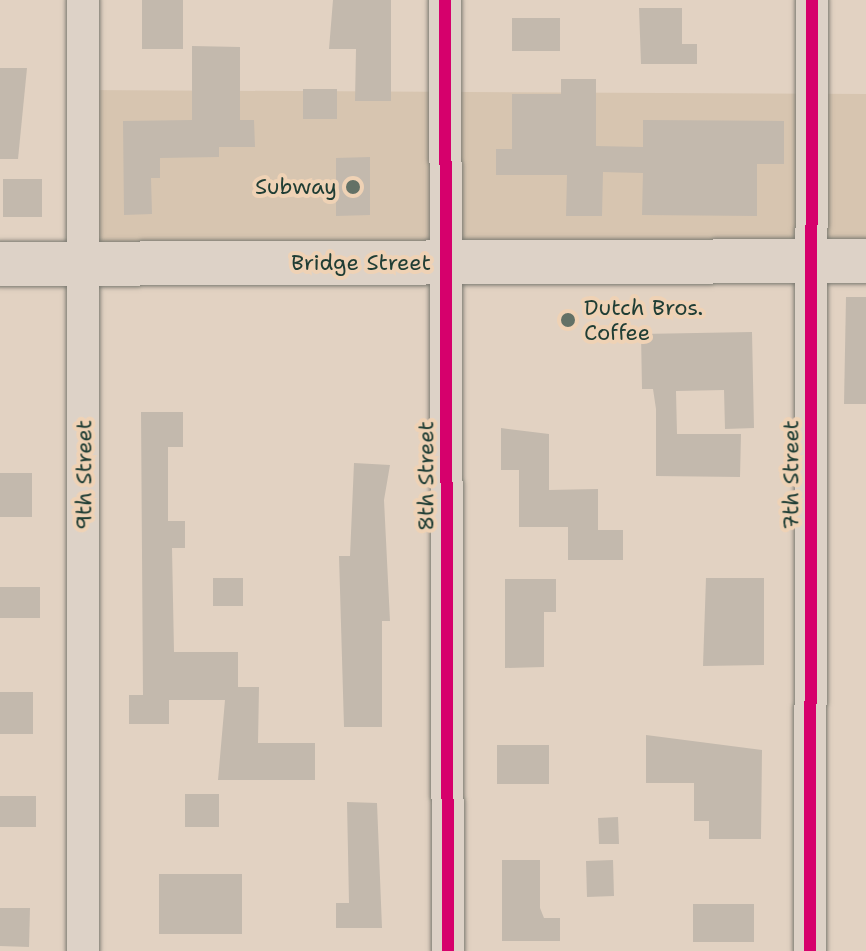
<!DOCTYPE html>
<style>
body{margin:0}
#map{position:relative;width:866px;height:951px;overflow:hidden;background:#e2d2c2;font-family:"Shantell Sans",sans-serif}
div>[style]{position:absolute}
.built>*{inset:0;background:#d7c5b0}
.building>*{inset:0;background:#c3b9ad}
.roads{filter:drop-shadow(0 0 2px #7c7b72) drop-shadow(0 0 2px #7c7b72)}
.minor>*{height:32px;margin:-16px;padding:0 16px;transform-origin:16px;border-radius:16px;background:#ddd2c7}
.highway>*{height:44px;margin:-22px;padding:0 22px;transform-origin:22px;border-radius:22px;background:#ddd2c7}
.cycleway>*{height:12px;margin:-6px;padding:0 6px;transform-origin:6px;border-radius:6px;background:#d6006c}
.dots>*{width:22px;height:22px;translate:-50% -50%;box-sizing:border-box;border:4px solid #efd2b5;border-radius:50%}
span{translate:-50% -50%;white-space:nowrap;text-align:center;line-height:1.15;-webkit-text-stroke:8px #efd2b5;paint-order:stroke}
.poi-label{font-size:22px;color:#1f3d34}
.right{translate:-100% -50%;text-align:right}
.left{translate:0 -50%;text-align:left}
.street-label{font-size:22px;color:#1f3d34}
</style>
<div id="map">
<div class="built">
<div style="clip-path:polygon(83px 90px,866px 94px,866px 261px,84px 263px)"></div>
</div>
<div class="building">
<div style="clip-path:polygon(142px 0,183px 0,183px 49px,142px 49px)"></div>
<div style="clip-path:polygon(333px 0,391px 0,391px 101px,355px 101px,356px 49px,329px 49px)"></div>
<div style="clip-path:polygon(639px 8px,682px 8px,682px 44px,697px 44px,697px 64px,641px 64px)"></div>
<div style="clip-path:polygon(512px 18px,560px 18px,560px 51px,512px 51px)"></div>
<div style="clip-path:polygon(192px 46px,240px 47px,240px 120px,254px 120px,255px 147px,219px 147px,219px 157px,160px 158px,160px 178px,151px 178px,152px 214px,124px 215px,123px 121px,192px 120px)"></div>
<div style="clip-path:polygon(0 68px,27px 68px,18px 159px,0 159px)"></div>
<div style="clip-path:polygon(561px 79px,596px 79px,596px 146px,643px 147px,643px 120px,784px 121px,784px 164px,757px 164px,757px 216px,642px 215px,643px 173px,603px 172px,602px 216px,566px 216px,567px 175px,496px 175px,496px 149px,512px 149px,512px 94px,561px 94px)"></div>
<div style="clip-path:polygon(303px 89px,337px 89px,337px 119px,303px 119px)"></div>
<div style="clip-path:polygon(370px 157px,370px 215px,336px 216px,336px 158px)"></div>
<div style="clip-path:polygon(3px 179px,42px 179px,42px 217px,3px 217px)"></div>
<div style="clip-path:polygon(846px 297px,866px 297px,866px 404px,844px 404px)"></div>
<div style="clip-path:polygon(752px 332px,754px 428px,725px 429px,724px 390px,676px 391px,677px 434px,741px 434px,740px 477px,656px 476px,656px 409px,653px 389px,642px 389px,641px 334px)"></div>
<div style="clip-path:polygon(141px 412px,183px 412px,183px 447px,168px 447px,168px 521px,185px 521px,185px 548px,172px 548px,174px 652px,238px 652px,238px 687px,259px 687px,258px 743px,315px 743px,315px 780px,218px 780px,225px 700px,169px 700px,169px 724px,129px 724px,129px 695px,143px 695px)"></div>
<div style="clip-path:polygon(501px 428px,549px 434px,549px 490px,598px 489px,598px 530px,623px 530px,623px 560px,568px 560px,568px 527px,519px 527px,519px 470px,501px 470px)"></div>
<div style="clip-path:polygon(354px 463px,390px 465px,384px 500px,390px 621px,382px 621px,382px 727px,344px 727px,339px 556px,350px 556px)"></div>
<div style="clip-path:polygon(0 473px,32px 473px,32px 517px,0 517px)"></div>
<div style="clip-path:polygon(213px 578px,243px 578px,243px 606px,213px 606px)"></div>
<div style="clip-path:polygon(706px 578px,764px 578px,764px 665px,703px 666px)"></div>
<div style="clip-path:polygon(505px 579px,556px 579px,556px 612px,544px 612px,544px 667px,505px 668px)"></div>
<div style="clip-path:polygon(0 587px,40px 587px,40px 618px,0 618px)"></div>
<div style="clip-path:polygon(0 692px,33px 692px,33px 734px,0 734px)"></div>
<div style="clip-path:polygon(646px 735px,762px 750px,761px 839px,709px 839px,709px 821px,694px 821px,694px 783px,646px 783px)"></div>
<div style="clip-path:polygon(497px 745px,549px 745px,549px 784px,497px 784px)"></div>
<div style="clip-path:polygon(185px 794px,219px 794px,219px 827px,185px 827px)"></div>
<div style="clip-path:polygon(0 796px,36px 796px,36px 827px,0 827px)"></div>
<div style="clip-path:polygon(347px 802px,377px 803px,382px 928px,336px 928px,336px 903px,349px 903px)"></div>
<div style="clip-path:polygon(618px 817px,619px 844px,599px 844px,598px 818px)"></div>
<div style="clip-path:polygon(502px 860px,540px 860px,540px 908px,544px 918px,560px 918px,560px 941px,502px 941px)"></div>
<div style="clip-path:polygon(613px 860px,614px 896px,587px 897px,586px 861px)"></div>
<div style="clip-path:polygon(159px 874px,242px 874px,242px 934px,159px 934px)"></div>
<div style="clip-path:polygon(693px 904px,754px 904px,754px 942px,693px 942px)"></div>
<div style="clip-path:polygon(0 908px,30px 908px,29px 947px,0 946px)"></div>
</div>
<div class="roads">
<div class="minor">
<div style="left:445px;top:0;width:951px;rotate:89.82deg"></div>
<div style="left:83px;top:951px;width:951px;rotate:-90deg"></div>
<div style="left:810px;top:951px;width:951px;rotate:-89.88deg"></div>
</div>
<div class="highway">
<div style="left:0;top:264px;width:866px;rotate:-0.2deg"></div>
</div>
</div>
<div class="cycleway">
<div style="left:445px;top:0;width:951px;rotate:89.82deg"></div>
<div style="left:810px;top:951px;width:951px;rotate:-89.88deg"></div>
</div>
<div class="dots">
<div style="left:353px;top:187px;background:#637166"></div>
<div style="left:568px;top:320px;background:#637166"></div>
</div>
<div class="poi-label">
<span class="right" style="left:337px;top:187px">Subway</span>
<span class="left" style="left:584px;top:320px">Dutch Bros.<br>Coffee</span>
</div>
<div class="street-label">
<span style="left:361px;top:263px">Bridge Street</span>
<span style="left:84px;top:475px;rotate:-90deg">9th Street</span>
<span style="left:791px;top:475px;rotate:-90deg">7th Street</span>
<span style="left:426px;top:476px;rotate:-90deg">8th Street</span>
</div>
</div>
